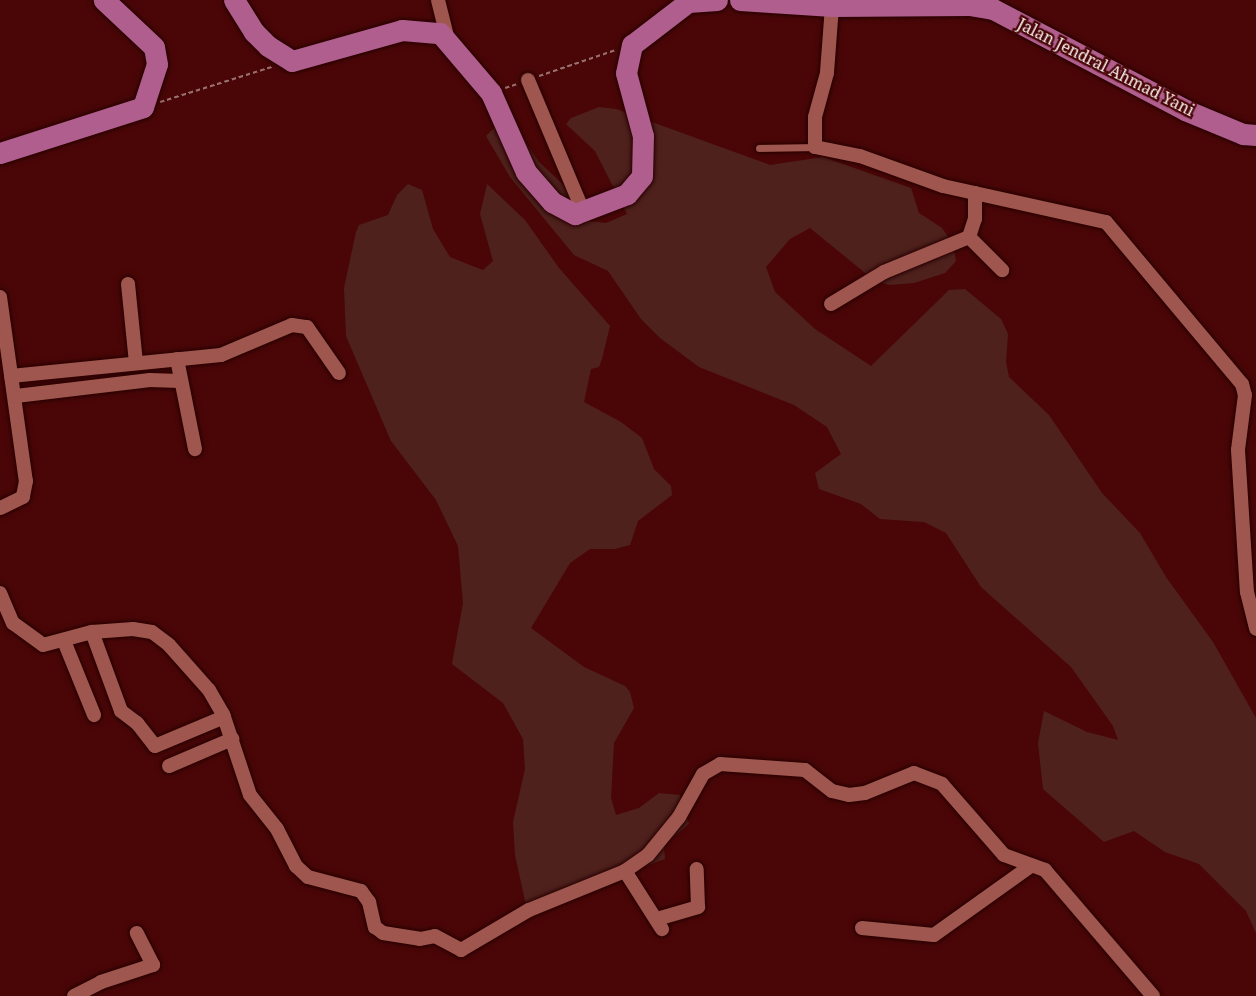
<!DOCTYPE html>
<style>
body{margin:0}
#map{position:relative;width:1256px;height:996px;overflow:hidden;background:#4a0607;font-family:"Noto Serif",serif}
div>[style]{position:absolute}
.green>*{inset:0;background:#4f211d}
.path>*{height:2px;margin-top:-1px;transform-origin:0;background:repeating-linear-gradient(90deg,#997070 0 4.5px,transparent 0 7.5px)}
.roads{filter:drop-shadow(0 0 2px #270000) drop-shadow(0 0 2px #270000)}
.lane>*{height:7px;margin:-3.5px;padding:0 3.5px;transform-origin:3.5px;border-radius:3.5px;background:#9f564e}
.street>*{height:14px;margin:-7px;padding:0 7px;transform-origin:7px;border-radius:7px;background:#9f564e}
.primary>*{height:21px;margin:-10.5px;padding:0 10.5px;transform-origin:10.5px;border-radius:10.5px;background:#af5e8e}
span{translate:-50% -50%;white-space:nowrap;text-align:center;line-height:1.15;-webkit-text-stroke:4.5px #4a0607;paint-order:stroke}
.street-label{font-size:16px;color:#faf1f0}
</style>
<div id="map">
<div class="green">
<div style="clip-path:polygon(599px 107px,616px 109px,770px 165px,823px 157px,911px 188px,919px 213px,942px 228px,953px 244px,956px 261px,945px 273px,914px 283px,890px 285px,875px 281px,810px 228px,790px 239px,766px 267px,775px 292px,815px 329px,871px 366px,949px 290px,965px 289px,1001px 319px,1008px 334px,1006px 362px,1009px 377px,1049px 415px,1102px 493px,1140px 533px,1166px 577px,1213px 642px,1256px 718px,1256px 933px,1246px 911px,1199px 864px,1165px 852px,1134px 831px,1104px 842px,1043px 789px,1038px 743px,1044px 711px,1087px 732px,1118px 740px,1113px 726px,1071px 667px,981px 587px,946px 533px,924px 522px,880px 519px,861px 504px,819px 489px,815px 473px,841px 454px,827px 427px,794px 405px,699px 367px,660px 338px,641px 319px,608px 271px,574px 255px,510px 177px,486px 136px,498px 124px,520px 134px,539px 162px,570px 191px,583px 214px,589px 221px,606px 223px,627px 214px,595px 151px,566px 124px,571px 118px)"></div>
<div style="clip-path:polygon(408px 184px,422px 190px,433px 229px,450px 257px,475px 267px,483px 270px,493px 261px,480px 214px,487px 184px,525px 220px,559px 268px,610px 326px,602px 359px,599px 367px,591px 369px,584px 402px,621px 422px,642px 438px,654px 469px,671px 486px,672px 495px,638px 521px,630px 545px,615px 549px,590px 549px,570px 563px,531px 628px,584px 667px,625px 686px,630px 692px,634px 708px,614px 743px,611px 798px,616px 815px,639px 808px,659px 793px,680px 795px,689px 824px,664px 845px,665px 859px,527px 910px,515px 855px,513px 822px,525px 769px,523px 739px,503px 703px,452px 664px,463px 603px,458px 546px,436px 500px,391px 441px,346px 336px,344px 288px,356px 232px,359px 225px,388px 215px,397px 195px)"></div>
</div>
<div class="path">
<div style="left:539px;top:76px;width:81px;rotate:-18.7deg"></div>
<div style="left:505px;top:88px;width:13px;rotate:-18deg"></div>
<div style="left:160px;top:102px;width:117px;rotate:-17.4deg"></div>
</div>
<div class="roads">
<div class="lane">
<div style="left:759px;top:148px;width:56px;rotate:-1deg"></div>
</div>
<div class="street">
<div style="left:438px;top:0;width:41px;rotate:76deg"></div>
<div style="left:832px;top:6px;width:67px;rotate:94.3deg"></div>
<div style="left:827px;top:73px;width:46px;rotate:105.3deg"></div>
<div style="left:815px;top:117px;width:30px;rotate:90deg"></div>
<div style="left:815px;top:147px;width:46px;rotate:11.3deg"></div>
<div style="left:860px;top:156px;width:88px;rotate:19.9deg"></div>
<div style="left:943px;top:186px;width:167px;rotate:12.5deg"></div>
<div style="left:1106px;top:222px;width:212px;rotate:50deg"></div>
<div style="left:1242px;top:384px;width:11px;rotate:75deg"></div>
<div style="left:1245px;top:395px;width:55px;rotate:97.3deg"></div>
<div style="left:1238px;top:450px;width:142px;rotate:86.4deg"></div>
<div style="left:1247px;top:592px;width:38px;rotate:76deg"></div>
<div style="left:528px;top:80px;width:144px;rotate:67.2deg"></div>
<div style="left:969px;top:237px;width:47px;rotate:45deg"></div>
<div style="left:128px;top:284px;width:79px;rotate:84.2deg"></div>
<div style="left:0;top:297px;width:186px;rotate:82deg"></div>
<div style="left:26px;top:481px;width:16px;rotate:101deg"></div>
<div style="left:23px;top:497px;width:25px;rotate:154deg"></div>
<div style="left:831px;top:304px;width:62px;rotate:-31.1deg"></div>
<div style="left:884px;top:272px;width:92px;rotate:-22.4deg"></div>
<div style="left:969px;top:237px;width:19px;rotate:-72deg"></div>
<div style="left:975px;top:219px;width:26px;rotate:-90deg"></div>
<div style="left:177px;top:359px;width:92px;rotate:78.7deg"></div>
<div style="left:11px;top:376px;width:211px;rotate:-5.7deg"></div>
<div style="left:221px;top:355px;width:77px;rotate:-22.9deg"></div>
<div style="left:292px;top:325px;width:15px;rotate:8deg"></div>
<div style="left:307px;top:327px;width:56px;rotate:55.2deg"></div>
<div style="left:16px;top:396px;width:135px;rotate:-6.8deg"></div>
<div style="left:150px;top:380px;width:30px;rotate:2deg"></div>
<div style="left:0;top:593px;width:33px;rotate:67deg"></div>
<div style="left:13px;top:623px;width:37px;rotate:36deg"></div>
<div style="left:43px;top:645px;width:51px;rotate:-14.9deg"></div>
<div style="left:92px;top:632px;width:41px;rotate:-4.2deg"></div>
<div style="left:133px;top:629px;width:19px;rotate:9deg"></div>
<div style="left:152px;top:632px;width:21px;rotate:37deg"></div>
<div style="left:169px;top:645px;width:60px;rotate:48.4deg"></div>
<div style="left:209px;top:690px;width:28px;rotate:60deg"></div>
<div style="left:223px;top:714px;width:85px;rotate:71.6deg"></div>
<div style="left:250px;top:795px;width:43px;rotate:51.5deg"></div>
<div style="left:277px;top:829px;width:42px;rotate:62.8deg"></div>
<div style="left:296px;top:866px;width:16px;rotate:43deg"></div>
<div style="left:308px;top:877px;width:55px;rotate:14.8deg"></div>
<div style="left:361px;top:891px;width:14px;rotate:54deg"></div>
<div style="left:369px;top:902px;width:26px;rotate:77deg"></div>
<div style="left:375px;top:927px;width:10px;rotate:37deg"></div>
<div style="left:383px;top:933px;width:37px;rotate:9deg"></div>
<div style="left:420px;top:939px;width:15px;rotate:-11deg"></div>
<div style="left:435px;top:936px;width:30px;rotate:28deg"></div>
<div style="left:461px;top:950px;width:79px;rotate:-30.5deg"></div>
<div style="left:529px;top:910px;width:104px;rotate:-22.1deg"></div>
<div style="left:625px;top:871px;width:28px;rotate:-35deg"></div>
<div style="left:648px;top:855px;width:49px;rotate:-50.8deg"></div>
<div style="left:679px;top:817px;width:49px;rotate:-60.8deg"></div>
<div style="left:703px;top:774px;width:20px;rotate:-30deg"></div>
<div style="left:720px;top:764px;width:85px;rotate:4deg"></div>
<div style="left:805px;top:770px;width:34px;rotate:38deg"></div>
<div style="left:832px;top:791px;width:17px;rotate:13deg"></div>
<div style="left:849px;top:795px;width:16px;rotate:-7deg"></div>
<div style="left:865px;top:793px;width:53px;rotate:-22.2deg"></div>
<div style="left:914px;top:773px;width:30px;rotate:21deg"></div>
<div style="left:942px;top:784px;width:94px;rotate:48.9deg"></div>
<div style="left:1004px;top:855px;width:44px;rotate:20.1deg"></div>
<div style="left:1045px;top:870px;width:166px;rotate:49.4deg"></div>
<div style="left:92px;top:632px;width:84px;rotate:69.8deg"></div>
<div style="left:121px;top:711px;width:20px;rotate:37deg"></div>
<div style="left:137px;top:723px;width:29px;rotate:52deg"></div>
<div style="left:155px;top:746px;width:75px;rotate:-22.8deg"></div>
<div style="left:64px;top:641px;width:80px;rotate:67.9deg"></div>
<div style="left:169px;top:766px;width:69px;rotate:-23.2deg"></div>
<div style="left:625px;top:871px;width:69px;rotate:57.5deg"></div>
<div style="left:657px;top:919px;width:43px;rotate:-16.3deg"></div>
<div style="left:698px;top:907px;width:38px;rotate:-92deg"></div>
<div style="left:862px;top:928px;width:72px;rotate:5.6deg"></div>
<div style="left:934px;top:935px;width:120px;rotate:-35.5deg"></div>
<div style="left:74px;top:996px;width:30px;rotate:-27deg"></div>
<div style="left:101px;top:982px;width:55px;rotate:-18.1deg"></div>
<div style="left:153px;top:965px;width:36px;rotate:-117deg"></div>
</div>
<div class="primary">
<div style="left:234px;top:0;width:38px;rotate:58deg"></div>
<div style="left:254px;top:32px;width:20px;rotate:45deg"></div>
<div style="left:268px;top:46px;width:28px;rotate:32deg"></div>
<div style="left:292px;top:61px;width:114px;rotate:-15.7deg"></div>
<div style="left:402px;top:30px;width:38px;rotate:5deg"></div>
<div style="left:440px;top:33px;width:79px;rotate:49.6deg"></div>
<div style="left:491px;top:93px;width:86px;rotate:66.1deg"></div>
<div style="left:526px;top:172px;width:40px;rotate:49deg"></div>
<div style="left:552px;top:202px;width:26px;rotate:28deg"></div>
<div style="left:575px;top:214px;width:56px;rotate:-21deg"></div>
<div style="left:627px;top:194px;width:23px;rotate:-50deg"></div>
<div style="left:642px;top:176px;width:40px;rotate:-88.6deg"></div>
<div style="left:643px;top:136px;width:65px;rotate:-105.1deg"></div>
<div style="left:626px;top:73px;width:29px;rotate:-78deg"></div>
<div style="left:632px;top:45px;width:71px;rotate:-37.5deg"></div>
<div style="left:688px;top:2px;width:29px;rotate:-4deg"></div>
<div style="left:740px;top:0;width:92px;rotate:3.7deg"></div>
<div style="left:832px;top:6px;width:137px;rotate:-0.4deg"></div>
<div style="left:969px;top:5px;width:24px;rotate:9deg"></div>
<div style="left:993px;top:9px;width:217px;rotate:27.7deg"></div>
<div style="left:1185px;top:110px;width:63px;rotate:22.5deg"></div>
<div style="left:1243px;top:134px;width:13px;rotate:4deg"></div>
<div style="left:0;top:153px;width:150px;rotate:-17.8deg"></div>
<div style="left:143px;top:107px;width:45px;rotate:-72deg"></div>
<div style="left:157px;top:64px;width:17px;rotate:-100deg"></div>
<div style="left:154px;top:47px;width:69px;rotate:-136.8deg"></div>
</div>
</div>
<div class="street-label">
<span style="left:1106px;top:67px;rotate:27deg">Jalan Jendral Ahmad Yani</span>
</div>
</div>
